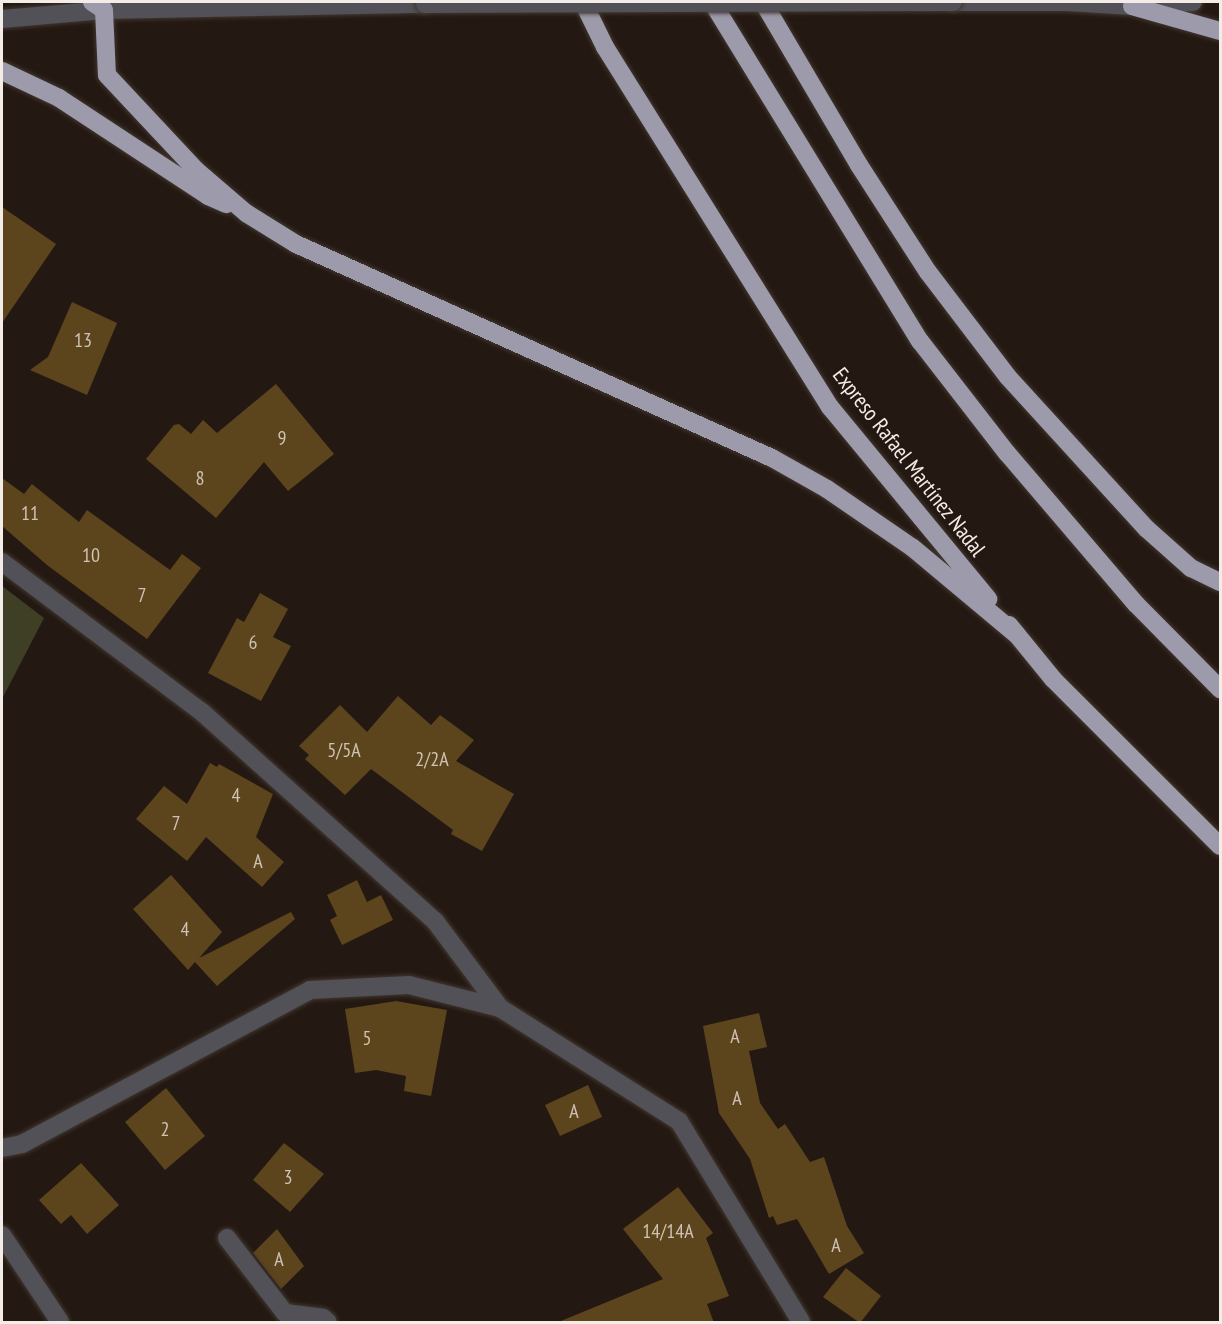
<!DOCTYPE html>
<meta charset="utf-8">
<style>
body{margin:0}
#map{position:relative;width:1222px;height:1324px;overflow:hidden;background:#241912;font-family:"PT Sans Narrow",sans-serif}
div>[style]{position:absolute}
.green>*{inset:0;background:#3e3f25}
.building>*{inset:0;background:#5c441d}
.roads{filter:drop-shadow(0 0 2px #413730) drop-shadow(0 0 2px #413730)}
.minor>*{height:18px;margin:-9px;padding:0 9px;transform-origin:9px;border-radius:9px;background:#515157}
.highway>*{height:18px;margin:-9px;padding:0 9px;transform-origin:9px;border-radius:9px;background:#9d9bab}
.bridges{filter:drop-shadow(0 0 2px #413730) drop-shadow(0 0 2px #413730)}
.minor-bridge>*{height:18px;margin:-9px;padding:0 9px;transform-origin:9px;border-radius:9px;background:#515157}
span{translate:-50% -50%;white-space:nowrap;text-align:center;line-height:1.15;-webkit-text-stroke:4.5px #241912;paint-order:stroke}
.number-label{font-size:20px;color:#cec2b4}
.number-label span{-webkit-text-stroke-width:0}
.street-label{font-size:22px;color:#f4ece6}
.frame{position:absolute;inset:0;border:3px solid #f4ece6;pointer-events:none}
</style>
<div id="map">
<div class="green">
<div style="clip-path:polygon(2px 586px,44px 618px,2px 699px)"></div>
</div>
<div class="building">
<div style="clip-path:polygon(2px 207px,56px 244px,2px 323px)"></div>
<div style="clip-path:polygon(72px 302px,117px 323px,87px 395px,30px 370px,48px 357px)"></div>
<div style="clip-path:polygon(276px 384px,334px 454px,288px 491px,264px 462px,216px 518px,146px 459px,174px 425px,179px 424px,191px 434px,203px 420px,217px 433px)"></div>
<div style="clip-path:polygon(2px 478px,24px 494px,32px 484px,79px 522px,87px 510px,170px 570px,182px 554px,201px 568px,147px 639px,47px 565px,2px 526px)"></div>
<div style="clip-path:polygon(260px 593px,288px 609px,273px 637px,291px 646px,261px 701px,208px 673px,237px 618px,244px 622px)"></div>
<div style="clip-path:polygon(398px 696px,431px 725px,440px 715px,474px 740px,456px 761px,514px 794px,482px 851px,451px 834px,453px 830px,371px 769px,345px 795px,305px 759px,309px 755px,299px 746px,340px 705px,367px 732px)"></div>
<div style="clip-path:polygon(210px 763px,217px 767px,219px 764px,273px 794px,256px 837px,284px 862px,262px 887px,206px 837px,187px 861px,136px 819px,164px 786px,187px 804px)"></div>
<div style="clip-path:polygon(171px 875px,222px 932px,199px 958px,291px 912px,295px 919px,217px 986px,195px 962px,188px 970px,133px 909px)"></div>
<div style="clip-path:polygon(357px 880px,367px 902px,381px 895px,393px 920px,342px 945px,330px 920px,337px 916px,327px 895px)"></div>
<div style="clip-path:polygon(396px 1001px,447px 1010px,431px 1096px,404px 1091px,406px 1076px,376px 1070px,355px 1073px,345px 1009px)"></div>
<div style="clip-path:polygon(759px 1013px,767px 1047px,749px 1051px,760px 1103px,778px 1129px,785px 1124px,810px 1162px,824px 1157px,847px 1226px,864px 1253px,829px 1274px,797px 1219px,777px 1225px,773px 1216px,769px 1218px,750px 1159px,719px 1113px,703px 1026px)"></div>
<div style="clip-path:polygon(588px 1085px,602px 1117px,560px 1136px,545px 1105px)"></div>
<div style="clip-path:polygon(166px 1088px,205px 1136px,165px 1170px,125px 1122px)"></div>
<div style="clip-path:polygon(284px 1143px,324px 1174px,290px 1212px,253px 1180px)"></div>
<div style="clip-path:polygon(81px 1163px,119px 1205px,87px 1234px,71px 1215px,61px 1224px,39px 1200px)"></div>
<div style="clip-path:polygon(678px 1187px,713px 1233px,706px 1238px,729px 1296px,707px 1304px,714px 1323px,556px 1323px,663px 1279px,623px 1229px)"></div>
<div style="clip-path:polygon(277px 1229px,304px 1266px,281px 1289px,253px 1253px)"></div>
<div style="clip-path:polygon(846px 1268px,881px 1296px,860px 1323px,823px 1297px)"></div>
</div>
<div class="roads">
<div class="minor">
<div style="left:953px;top:2px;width:114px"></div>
<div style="left:1067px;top:2px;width:65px;rotate:3.5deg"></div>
<div style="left:1132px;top:6px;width:61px;rotate:-3.8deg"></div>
<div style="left:2px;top:19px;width:102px;rotate:-5deg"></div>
<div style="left:104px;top:10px;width:321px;rotate:-1.1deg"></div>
<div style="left:2px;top:562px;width:251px;rotate:36.9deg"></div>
<div style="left:203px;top:713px;width:312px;rotate:41.9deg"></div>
<div style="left:435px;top:921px;width:109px;rotate:53.2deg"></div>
<div style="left:500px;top:1008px;width:212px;rotate:32.3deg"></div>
<div style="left:679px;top:1121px;width:235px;rotate:58.7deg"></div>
<div style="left:2px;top:1148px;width:20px;rotate:-11deg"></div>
<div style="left:22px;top:1144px;width:327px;rotate:-28.1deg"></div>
<div style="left:310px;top:990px;width:99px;rotate:-2.9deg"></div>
<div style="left:409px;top:985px;width:94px;rotate:14.2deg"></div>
<div style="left:2px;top:1235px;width:105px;rotate:56.3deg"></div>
<div style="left:227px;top:1238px;width:95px;rotate:52.3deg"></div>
<div style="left:285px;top:1313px;width:38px;rotate:7deg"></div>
<div style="left:323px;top:1318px;width:6px;rotate:39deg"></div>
</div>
<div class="highway">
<div style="left:92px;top:2px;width:14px;rotate:34deg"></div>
<div style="left:104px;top:10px;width:65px;rotate:87.4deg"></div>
<div style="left:107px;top:75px;width:130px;rotate:46.9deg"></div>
<div style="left:196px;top:170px;width:66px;rotate:40.7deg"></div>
<div style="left:246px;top:213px;width:59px;rotate:31.8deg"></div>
<div style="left:296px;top:244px;width:522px;rotate:24.21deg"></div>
<div style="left:772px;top:458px;width:63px;rotate:29.4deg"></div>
<div style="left:827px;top:489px;width:104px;rotate:34.5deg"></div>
<div style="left:913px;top:548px;width:134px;rotate:39.9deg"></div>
<div style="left:583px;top:2px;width:50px;rotate:63.9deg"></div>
<div style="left:605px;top:47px;width:425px;rotate:58deg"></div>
<div style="left:830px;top:407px;width:249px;rotate:50.5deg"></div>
<div style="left:712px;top:2px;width:398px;rotate:58.5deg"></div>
<div style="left:920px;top:341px;width:142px;rotate:52.2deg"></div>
<div style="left:1007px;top:453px;width:199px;rotate:49.5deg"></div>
<div style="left:1136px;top:604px;width:120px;rotate:45.3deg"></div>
<div style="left:763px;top:2px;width:189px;rotate:59.5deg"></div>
<div style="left:859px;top:165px;width:127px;rotate:57.2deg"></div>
<div style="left:928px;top:272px;width:132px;rotate:52.7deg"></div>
<div style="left:1008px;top:377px;width:206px;rotate:47.6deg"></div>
<div style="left:1147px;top:529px;width:59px;rotate:41.6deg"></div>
<div style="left:1191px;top:568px;width:32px;rotate:26deg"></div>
<div style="left:1132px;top:6px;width:91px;rotate:15.9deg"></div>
<div style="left:2px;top:71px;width:63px;rotate:25.3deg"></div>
<div style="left:59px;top:98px;width:178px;rotate:33.3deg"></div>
<div style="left:208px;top:196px;width:20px;rotate:24deg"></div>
<div style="left:1009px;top:625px;width:70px;rotate:50.8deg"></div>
<div style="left:1053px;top:679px;width:236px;rotate:45deg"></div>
</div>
</div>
<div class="bridges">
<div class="minor-bridge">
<div style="left:425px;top:4px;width:528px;rotate:-0.22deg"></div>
</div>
</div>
<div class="number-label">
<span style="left:83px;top:340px">13</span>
<span style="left:282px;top:438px">9</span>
<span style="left:200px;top:478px">8</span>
<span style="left:30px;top:513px">11</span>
<span style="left:91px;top:555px">10</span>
<span style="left:142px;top:595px">7</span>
<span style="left:253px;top:642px">6</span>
<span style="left:344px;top:750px">5/5A</span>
<span style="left:432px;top:759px">2/2A</span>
<span style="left:236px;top:795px">4</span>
<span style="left:176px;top:823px">7</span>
<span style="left:258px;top:861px">A</span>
<span style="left:185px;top:929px">4</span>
<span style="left:735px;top:1036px">A</span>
<span style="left:367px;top:1038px">5</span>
<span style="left:737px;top:1098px">A</span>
<span style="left:574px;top:1111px">A</span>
<span style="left:165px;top:1129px">2</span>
<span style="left:288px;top:1177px">3</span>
<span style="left:668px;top:1231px">14/14A</span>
<span style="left:836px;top:1245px">A</span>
<span style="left:279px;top:1259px">A</span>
</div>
<div class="street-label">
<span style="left:909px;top:462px;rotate:52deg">Expreso Rafael Martínez Nadal</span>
</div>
<div class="frame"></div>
</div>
